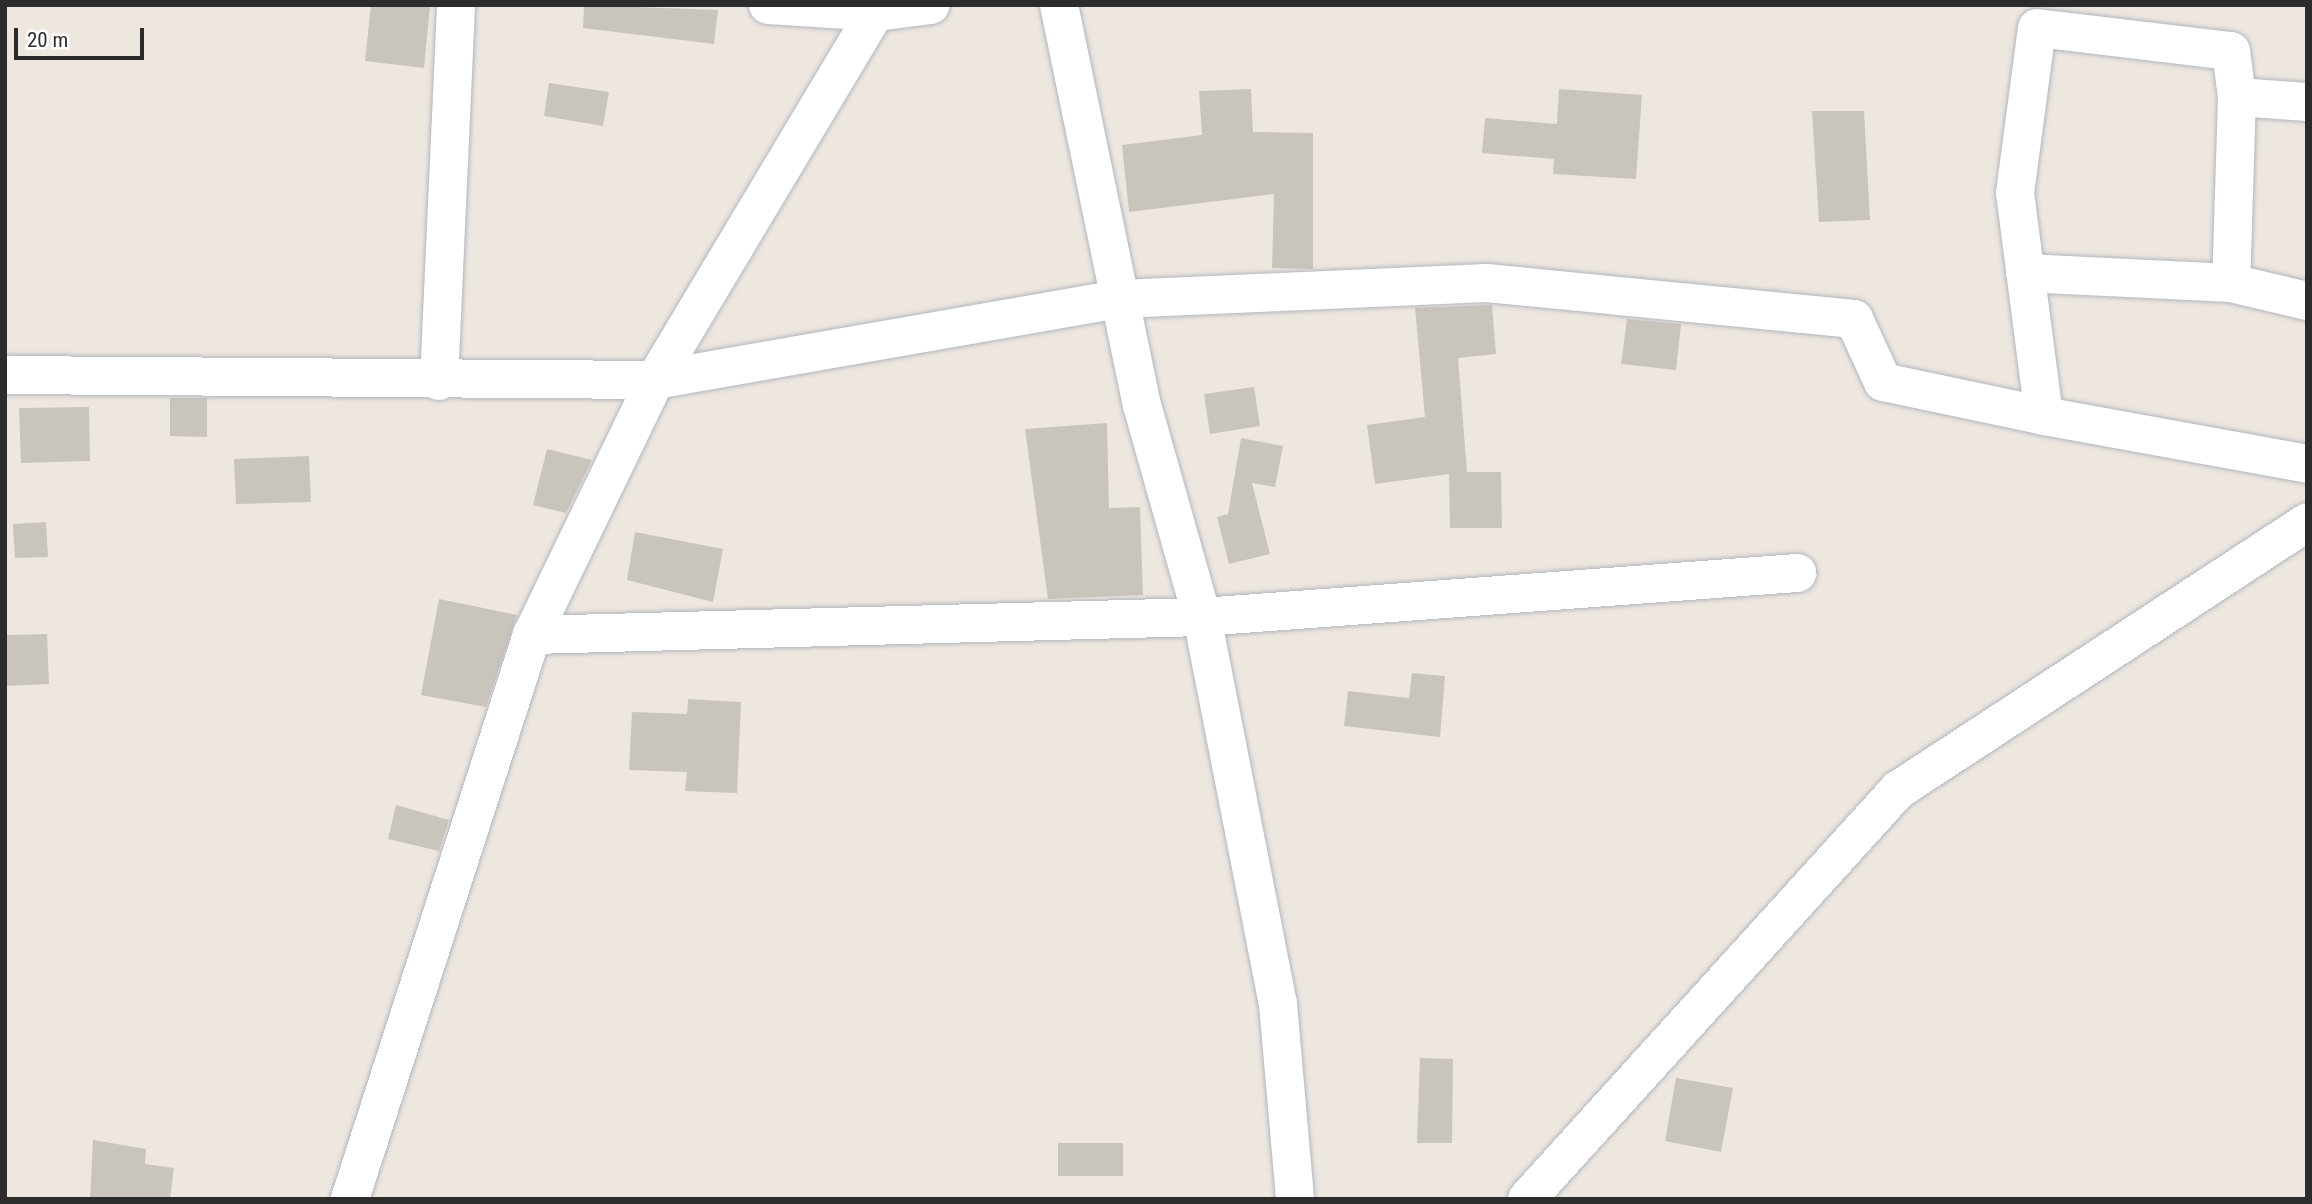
<!DOCTYPE html>
<style>
body{margin:0}
#map{position:relative;width:2312px;height:1204px;overflow:hidden;background:#eee7df;font-family:"Roboto Condensed",sans-serif}
div>[style]{position:absolute}
.building>*{inset:0;background:#c9c5bd}
.roads{filter:drop-shadow(0 0 2px #b2b6c0) drop-shadow(0 0 2px #b2b6c0)}
.minor>*{height:38px;margin:-19px;padding:0 19px;transform-origin:19px;border-radius:19px;background:#fff}
span{translate:-50% -50%;white-space:nowrap;text-align:center;line-height:1.15;-webkit-text-stroke:6px #fff;paint-order:stroke}
.frame{position:absolute;inset:0;border:7px solid #2c2c2c;pointer-events:none}
.scale{position:absolute;left:14px;top:28px;width:130px;height:32px;box-sizing:border-box;border:4px solid #2c2c2c;border-top:0;padding-left:9px;font-size:21px;line-height:24px;white-space:nowrap;color:#2c2c2c;-webkit-text-stroke:5px #fff;paint-order:stroke}
</style>
<div id="map">
<div class="building">
<div style="clip-path:polygon(371px 5px,430px 7px,424px 68px,365px 61px)"></div>
<div style="clip-path:polygon(584px 5px,718px 10px,714px 44px,583px 28px)"></div>
<div style="clip-path:polygon(549px 83px,609px 92px,603px 126px,544px 116px)"></div>
<div style="clip-path:polygon(1251px 89px,1253px 132px,1313px 133px,1313px 269px,1272px 268px,1274px 194px,1129px 212px,1122px 145px,1202px 135px,1199px 91px)"></div>
<div style="clip-path:polygon(1559px 89px,1642px 95px,1636px 179px,1553px 174px,1554px 159px,1482px 153px,1485px 118px,1557px 124px)"></div>
<div style="clip-path:polygon(1812px 111px,1864px 111px,1870px 220px,1819px 222px)"></div>
<div style="clip-path:polygon(1492px 305px,1496px 354px,1458px 358px,1467px 472px,1462px 472px,1501px 472px,1502px 528px,1450px 528px,1449px 474px,1375px 484px,1367px 425px,1425px 417px,1415px 308px)"></div>
<div style="clip-path:polygon(1627px 319px,1681px 324px,1676px 370px,1621px 364px)"></div>
<div style="clip-path:polygon(1254px 387px,1260px 426px,1210px 434px,1204px 394px)"></div>
<div style="clip-path:polygon(170px 398px,207px 398px,207px 437px,170px 436px)"></div>
<div style="clip-path:polygon(89px 407px,90px 461px,21px 463px,19px 408px)"></div>
<div style="clip-path:polygon(1107px 423px,1109px 508px,1140px 507px,1143px 595px,1048px 599px,1025px 429px)"></div>
<div style="clip-path:polygon(1241px 438px,1283px 446px,1275px 487px,1252px 483px,1270px 554px,1229px 564px,1217px 517px,1228px 514px)"></div>
<div style="clip-path:polygon(547px 449px,592px 460px,566px 513px,533px 505px)"></div>
<div style="clip-path:polygon(309px 456px,311px 502px,236px 504px,234px 459px)"></div>
<div style="clip-path:polygon(46px 522px,48px 557px,15px 558px,13px 524px)"></div>
<div style="clip-path:polygon(635px 532px,723px 549px,713px 602px,627px 580px)"></div>
<div style="clip-path:polygon(439px 599px,517px 615px,486px 707px,421px 695px)"></div>
<div style="clip-path:polygon(47px 634px,49px 684px,5px 686px,5px 635px)"></div>
<div style="clip-path:polygon(1412px 673px,1445px 676px,1440px 737px,1344px 726px,1348px 691px,1409px 698px)"></div>
<div style="clip-path:polygon(688px 699px,741px 702px,737px 793px,685px 791px,687px 772px,629px 770px,632px 712px,687px 714px)"></div>
<div style="clip-path:polygon(396px 805px,449px 820px,439px 851px,388px 839px)"></div>
<div style="clip-path:polygon(1420px 1058px,1453px 1059px,1452px 1143px,1417px 1143px)"></div>
<div style="clip-path:polygon(1676px 1078px,1733px 1088px,1721px 1152px,1665px 1141px)"></div>
<div style="clip-path:polygon(93px 1140px,146px 1149px,145px 1164px,174px 1168px,170px 1199px,90px 1199px)"></div>
<div style="clip-path:polygon(1058px 1143px,1123px 1143px,1123px 1176px,1058px 1176px)"></div>
</div>
<div class="roads">
<div class="minor">
<div style="left:768px;top:5px;width:107px;rotate:3.7deg"></div>
<div style="left:1059px;top:5px;width:409px;rotate:78.3deg"></div>
<div style="left:1142px;top:405px;width:220px;rotate:74.2deg"></div>
<div style="left:1202px;top:617px;width:394px;rotate:78.9deg"></div>
<div style="left:1278px;top:1004px;width:196px;rotate:85deg"></div>
<div style="left:2237px;top:97px;width:186px;rotate:91.8deg"></div>
<div style="left:2231px;top:283px;width:78px;rotate:13.3deg"></div>
<div style="left:2025px;top:273px;width:206px;rotate:2.8deg"></div>
<div style="left:5px;top:375px;width:650px;rotate:0.44deg"></div>
<div style="left:655px;top:380px;width:472px;rotate:-9.9deg"></div>
<div style="left:1120px;top:299px;width:367px;rotate:-2.5deg"></div>
<div style="left:1487px;top:283px;width:369px;rotate:5.6deg"></div>
<div style="left:1854px;top:319px;width:69px;rotate:65.3deg"></div>
<div style="left:1883px;top:382px;width:165px;rotate:11.9deg"></div>
<div style="left:2044px;top:416px;width:225px;rotate:-97.4deg"></div>
<div style="left:2015px;top:193px;width:166px;rotate:-82.4deg"></div>
<div style="left:2037px;top:28px;width:195px;rotate:6.8deg"></div>
<div style="left:2231px;top:51px;width:46px;rotate:82.6deg"></div>
<div style="left:2237px;top:97px;width:70px;rotate:4.1deg"></div>
<div style="left:439px;top:381px;width:376px;rotate:-87.4deg"></div>
<div style="left:2044px;top:416px;width:267px;rotate:10.3deg"></div>
<div style="left:532px;top:635px;width:670px;rotate:-1.54deg"></div>
<div style="left:1202px;top:617px;width:597px;rotate:-4.23deg"></div>
<div style="left:350px;top:1199px;width:593px;rotate:-72.12deg"></div>
<div style="left:532px;top:635px;width:283px;rotate:-64.2deg"></div>
<div style="left:655px;top:380px;width:429px;rotate:-59.1deg"></div>
<div style="left:875px;top:12px;width:56px;rotate:-7.1deg"></div>
<div style="left:1527px;top:1199px;width:552px;rotate:-47.79deg"></div>
<div style="left:1898px;top:790px;width:489px;rotate:-33.2deg"></div>
</div>
</div>
<div class="frame"></div>
<div class="scale">20 m</div>
</div>
